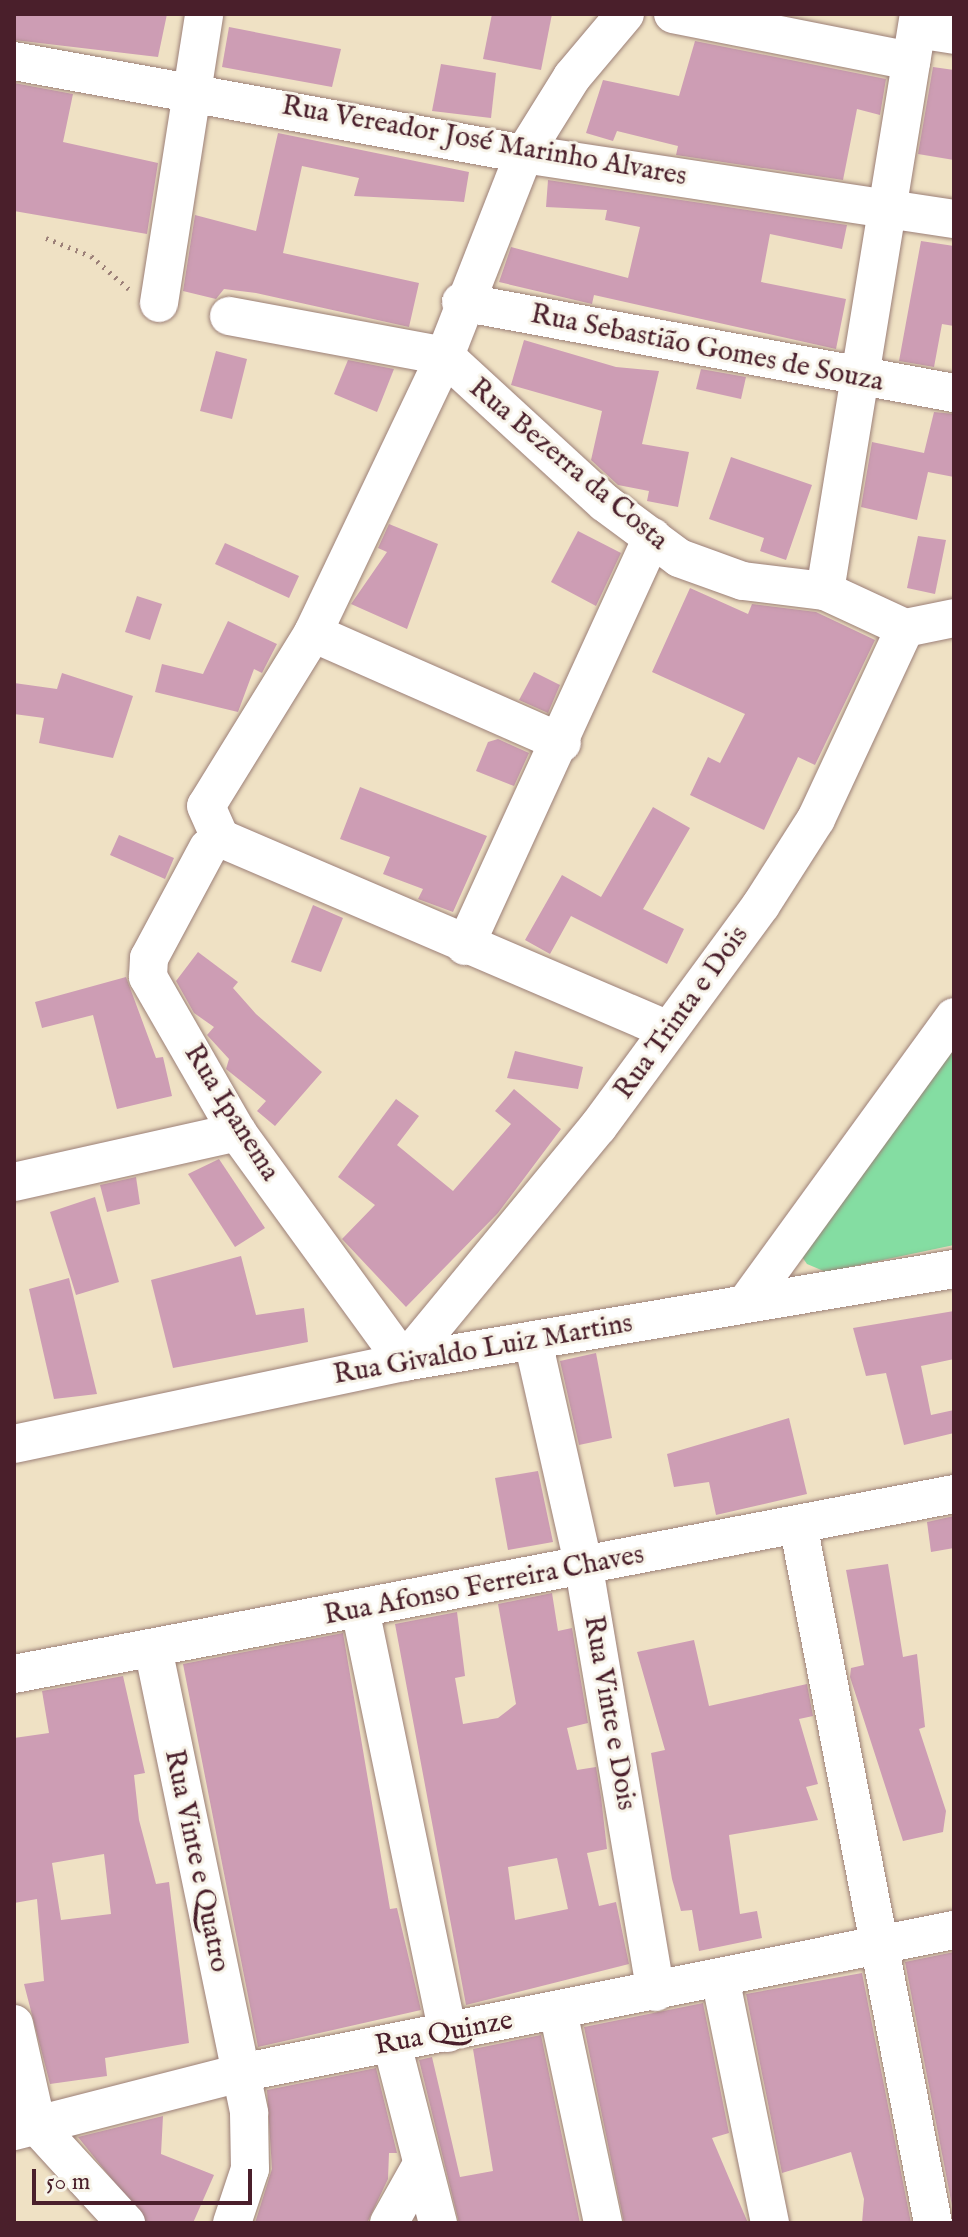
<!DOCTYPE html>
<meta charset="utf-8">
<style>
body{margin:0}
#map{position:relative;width:968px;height:2237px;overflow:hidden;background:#efe1c4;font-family:"IM FELL English",serif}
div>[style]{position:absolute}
.green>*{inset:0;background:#84dda2}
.building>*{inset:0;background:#cd9db4}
.path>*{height:5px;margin-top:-2.5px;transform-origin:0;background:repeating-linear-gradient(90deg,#9c8078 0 2px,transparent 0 8px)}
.roads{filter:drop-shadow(0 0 2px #9c8078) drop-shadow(0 0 2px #9c8078)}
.minor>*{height:38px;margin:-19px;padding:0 19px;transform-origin:19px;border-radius:19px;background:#fff}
span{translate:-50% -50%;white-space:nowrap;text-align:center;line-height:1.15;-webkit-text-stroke:6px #f7f3e8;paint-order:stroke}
.street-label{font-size:28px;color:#4a1f2b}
.frame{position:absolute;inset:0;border:16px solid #4a1f2b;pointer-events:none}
.scale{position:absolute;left:32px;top:2169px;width:220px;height:36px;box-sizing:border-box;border:4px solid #4a1f2b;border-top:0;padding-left:10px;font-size:24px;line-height:28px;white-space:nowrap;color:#4a1f2b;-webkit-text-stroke:6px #f7f3e8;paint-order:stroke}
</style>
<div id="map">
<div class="green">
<div style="clip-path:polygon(954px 1036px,954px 1245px,826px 1272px,807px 1264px,800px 1254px)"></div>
</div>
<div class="building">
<div style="clip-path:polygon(14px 14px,167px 14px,158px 57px,14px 40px)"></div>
<div style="clip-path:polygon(492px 14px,552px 14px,541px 70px,483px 59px)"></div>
<div style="clip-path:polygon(229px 27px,341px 49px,332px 87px,222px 67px)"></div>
<div style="clip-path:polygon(695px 41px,886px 79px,880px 115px,857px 109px,843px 180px,676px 155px,678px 146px,617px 131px,613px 141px,586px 133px,603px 80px,679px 96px)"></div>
<div style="clip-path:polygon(441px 64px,496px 73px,491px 118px,432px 111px)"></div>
<div style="clip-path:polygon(933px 67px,954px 70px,954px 160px,918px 154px)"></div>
<div style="clip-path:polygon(14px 83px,73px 94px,63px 142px,158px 163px,147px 234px,14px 211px)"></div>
<div style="clip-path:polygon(278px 133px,469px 172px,464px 202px,452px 201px,354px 196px,359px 178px,302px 166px,283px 253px,419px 283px,409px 327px,256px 293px,224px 289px,216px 299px,183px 291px,195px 215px,256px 231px)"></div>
<div style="clip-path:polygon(548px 180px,847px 225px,842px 249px,770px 234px,761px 282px,846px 299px,836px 349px,594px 295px,592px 304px,499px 282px,511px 247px,628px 278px,640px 227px,605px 220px,607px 210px,546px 207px)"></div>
<div style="clip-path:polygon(921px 241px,954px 246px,954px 326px,942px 324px,934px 367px,899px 361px)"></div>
<div style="clip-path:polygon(524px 340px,616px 367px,659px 371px,642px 444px,689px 452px,678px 507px,647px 501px,649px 491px,618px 485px,591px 460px,602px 411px,511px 385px)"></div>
<div style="clip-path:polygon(216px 351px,247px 359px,232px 419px,200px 411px)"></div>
<div style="clip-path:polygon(348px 360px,394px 369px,377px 412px,334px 394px)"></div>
<div style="clip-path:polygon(701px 369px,746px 377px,741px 399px,696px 389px)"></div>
<div style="clip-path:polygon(934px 412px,954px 414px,954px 477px,928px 472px,917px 520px,861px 507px,872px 442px,924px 453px)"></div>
<div style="clip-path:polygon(731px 457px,812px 485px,786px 560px,760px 551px,764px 538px,709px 519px)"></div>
<div style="clip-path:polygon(389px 524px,438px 544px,407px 629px,351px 604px,387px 552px,378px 548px)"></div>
<div style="clip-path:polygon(578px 531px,621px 553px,596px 606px,551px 582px)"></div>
<div style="clip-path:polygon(918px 536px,946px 540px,935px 594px,907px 588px)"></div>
<div style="clip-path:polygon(225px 543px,299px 576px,289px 598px,215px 564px)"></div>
<div style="clip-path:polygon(690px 588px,748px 614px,752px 604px,816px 612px,875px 640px,815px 765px,798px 757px,764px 830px,690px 795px,708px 757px,720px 763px,745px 714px,652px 672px)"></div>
<div style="clip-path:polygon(137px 596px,162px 604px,150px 640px,125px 632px)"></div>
<div style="clip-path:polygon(228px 621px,277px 644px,262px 673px,254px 669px,238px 712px,155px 692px,162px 664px,203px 674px)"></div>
<div style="clip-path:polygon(534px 672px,560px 685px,548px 713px,519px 700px)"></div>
<div style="clip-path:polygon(62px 673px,133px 696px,113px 758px,39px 743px,44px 718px,14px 714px,14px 683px,57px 689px)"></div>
<div style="clip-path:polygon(498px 739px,529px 753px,514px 786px,476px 771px,488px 742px)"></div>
<div style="clip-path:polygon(360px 787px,487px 836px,453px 912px,418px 899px,423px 889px,383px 874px,390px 857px,340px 839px)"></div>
<div style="clip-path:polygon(653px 807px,690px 828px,643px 909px,684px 929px,667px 964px,571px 916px,550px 954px,525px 940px,562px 875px,601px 897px)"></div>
<div style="clip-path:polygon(119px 835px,174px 858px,165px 879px,110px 855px)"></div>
<div style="clip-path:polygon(313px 905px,343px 918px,321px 972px,291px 962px)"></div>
<div style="clip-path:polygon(198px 952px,238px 982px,233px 988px,256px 1014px,322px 1072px,275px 1126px,257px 1111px,266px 1101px,226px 1069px,229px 1059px,207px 1035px,214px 1027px,194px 1013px,176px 981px)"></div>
<div style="clip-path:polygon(126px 977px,156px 1058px,163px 1057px,172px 1096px,117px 1109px,93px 1015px,42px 1028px,35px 1002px)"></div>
<div style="clip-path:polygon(515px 1051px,583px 1067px,578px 1089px,507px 1078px)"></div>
<div style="clip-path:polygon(514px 1089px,561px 1129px,498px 1213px,406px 1307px,342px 1239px,375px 1205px,338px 1177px,396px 1099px,419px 1116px,397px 1145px,453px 1191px,511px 1124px,495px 1111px)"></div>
<div style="clip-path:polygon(219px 1159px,265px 1228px,235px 1247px,188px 1174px)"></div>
<div style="clip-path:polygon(136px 1177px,140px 1204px,107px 1212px,100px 1185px)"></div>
<div style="clip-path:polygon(95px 1197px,119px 1282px,76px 1295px,50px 1212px)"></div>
<div style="clip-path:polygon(241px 1256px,256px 1315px,304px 1308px,308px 1342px,173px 1368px,151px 1280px)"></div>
<div style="clip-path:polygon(69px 1278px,97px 1394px,54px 1399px,29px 1289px)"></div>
<div style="clip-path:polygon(954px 1311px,954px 1359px,921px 1366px,931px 1415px,954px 1410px,954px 1433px,904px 1445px,886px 1373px,866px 1376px,853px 1328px)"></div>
<div style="clip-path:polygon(596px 1353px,612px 1438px,579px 1445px,560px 1361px)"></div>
<div style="clip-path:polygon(789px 1418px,807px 1494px,716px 1515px,709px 1482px,674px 1487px,667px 1454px)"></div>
<div style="clip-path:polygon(538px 1471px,553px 1542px,508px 1550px,495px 1478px)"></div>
<div style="clip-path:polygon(954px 1516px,954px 1548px,931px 1552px,927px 1522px)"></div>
<div style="clip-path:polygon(888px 1564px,903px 1657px,917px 1654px,925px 1727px,919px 1729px,946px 1811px,943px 1832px,903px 1841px,850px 1677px,851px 1668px,864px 1665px,846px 1570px)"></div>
<div style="clip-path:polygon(evenodd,552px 1593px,558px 1631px,572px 1628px,588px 1723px,567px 1728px,577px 1770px,596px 1767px,601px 1797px,607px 1849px,587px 1853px,599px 1906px,616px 1902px,629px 1964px,466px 2005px,395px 1624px,457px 1612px,465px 1676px,455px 1678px,463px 1724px,498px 1718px,516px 1704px,498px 1604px,552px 1593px,557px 1858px,568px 1909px,515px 1920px,508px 1867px,557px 1858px)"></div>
<div style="clip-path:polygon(343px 1633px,390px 1909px,397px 1908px,421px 2010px,258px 2047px,183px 1664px)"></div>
<div style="clip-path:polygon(694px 1640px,709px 1706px,807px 1684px,813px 1716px,799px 1719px,818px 1784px,806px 1787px,818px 1820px,729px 1835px,740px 1914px,757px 1911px,762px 1938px,699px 1951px,692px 1910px,681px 1911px,672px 1879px,651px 1753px,665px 1750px,637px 1652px)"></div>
<div style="clip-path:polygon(evenodd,123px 1676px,145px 1773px,134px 1775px,139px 1820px,156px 1884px,169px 1882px,189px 2043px,105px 2058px,107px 2076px,50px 2084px,24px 1984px,44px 1981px,37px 1899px,14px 1903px,14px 1738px,49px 1733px,42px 1691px,123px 1676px,104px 1854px,111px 1914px,61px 1920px,52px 1863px,104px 1854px)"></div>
<div style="clip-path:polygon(954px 1952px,954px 2216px,905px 1962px)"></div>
<div style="clip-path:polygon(862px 1973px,911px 2223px,862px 2223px,864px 2199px,851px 2152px,782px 2173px,746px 1994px)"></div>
<div style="clip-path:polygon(703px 2003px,729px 2133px,712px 2138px,748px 2223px,624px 2223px,584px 2027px)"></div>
<div style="clip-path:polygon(541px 2035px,580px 2223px,459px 2223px,419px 2060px,432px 2057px,460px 2177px,493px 2171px,473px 2049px)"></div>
<div style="clip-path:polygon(376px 2068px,397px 2153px,389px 2153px,388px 2179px,367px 2223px,255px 2223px,272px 2169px,267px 2090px)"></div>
<div style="clip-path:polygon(163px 2116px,161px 2154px,214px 2175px,193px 2223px,147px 2223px,78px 2137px)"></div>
</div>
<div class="path">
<div style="left:46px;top:238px;width:48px;rotate:21.8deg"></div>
<div style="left:91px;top:256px;width:50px;rotate:41deg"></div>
</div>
<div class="roads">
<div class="minor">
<div style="left:625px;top:14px;width:82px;rotate:130.1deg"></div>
<div style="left:572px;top:77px;width:91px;rotate:121.9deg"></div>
<div style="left:524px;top:154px;width:217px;rotate:111.4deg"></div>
<div style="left:445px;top:356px;width:307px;rotate:115.5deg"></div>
<div style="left:313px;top:633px;width:203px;rotate:121.7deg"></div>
<div style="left:206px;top:806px;width:35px;rotate:66deg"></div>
<div style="left:220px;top:838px;width:488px;rotate:23.2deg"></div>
<div style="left:673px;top:14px;width:243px;rotate:11.2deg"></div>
<div style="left:917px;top:29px;width:37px;rotate:9deg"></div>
<div style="left:14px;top:61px;width:518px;rotate:10.33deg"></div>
<div style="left:524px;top:154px;width:435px;rotate:8.6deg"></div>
<div style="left:461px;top:302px;width:501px;rotate:10.46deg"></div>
<div style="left:159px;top:303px;width:292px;rotate:-81.1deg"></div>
<div style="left:229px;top:316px;width:220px;rotate:10.5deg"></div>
<div style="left:445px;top:356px;width:217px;rotate:42.6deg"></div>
<div style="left:605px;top:503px;width:92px;rotate:36.6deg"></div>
<div style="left:679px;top:558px;width:68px;rotate:19.8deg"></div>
<div style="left:743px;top:581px;width:83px;rotate:7deg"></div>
<div style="left:825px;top:591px;width:88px;rotate:24.8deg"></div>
<div style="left:825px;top:591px;width:585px;rotate:-80.75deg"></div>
<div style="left:905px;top:628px;width:50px;rotate:-11.5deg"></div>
<div style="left:313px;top:633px;width:272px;rotate:23.8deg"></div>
<div style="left:208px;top:848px;width:125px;rotate:118.2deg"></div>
<div style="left:149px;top:958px;width:19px;rotate:93deg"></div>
<div style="left:148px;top:977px;width:179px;rotate:60.1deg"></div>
<div style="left:237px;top:1132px;width:284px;rotate:54deg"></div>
<div style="left:465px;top:946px;width:450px;rotate:-65.4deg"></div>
<div style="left:14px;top:1182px;width:229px;rotate:-12.6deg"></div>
<div style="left:747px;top:1302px;width:352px;rotate:-54deg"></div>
<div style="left:533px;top:1341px;width:233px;rotate:77.3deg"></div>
<div style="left:584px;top:1568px;width:430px;rotate:80.4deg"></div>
<div style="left:404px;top:1362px;width:305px;rotate:-50.5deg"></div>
<div style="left:598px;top:1127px;width:275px;rotate:-53.7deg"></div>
<div style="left:761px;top:905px;width:102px;rotate:-57.4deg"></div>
<div style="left:816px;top:819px;width:211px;rotate:-65deg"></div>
<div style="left:14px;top:1444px;width:399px;rotate:-11.9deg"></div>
<div style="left:404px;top:1362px;width:558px;rotate:-9.6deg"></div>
<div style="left:798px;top:1524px;width:712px;rotate:79.07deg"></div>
<div style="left:360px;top:1609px;width:433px;rotate:78.3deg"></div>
<div style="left:153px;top:1648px;width:475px;rotate:78.3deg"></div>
<div style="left:249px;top:2113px;width:56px;rotate:89deg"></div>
<div style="left:250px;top:2169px;width:57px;rotate:108.4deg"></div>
<div style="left:14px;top:1674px;width:957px;rotate:-10.84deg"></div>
<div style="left:721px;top:1982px;width:246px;rotate:78.5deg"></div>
<div style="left:558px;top:2011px;width:217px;rotate:78deg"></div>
<div style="left:14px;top:2024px;width:105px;rotate:77.3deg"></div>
<div style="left:37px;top:2126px;width:132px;rotate:47.5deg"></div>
<div style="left:392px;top:2044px;width:185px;rotate:75.6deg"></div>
<div style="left:14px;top:2131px;width:233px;rotate:-14.4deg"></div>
<div style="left:240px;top:2073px;width:728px;rotate:-11.33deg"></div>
<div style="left:389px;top:2223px;width:65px;rotate:-60.7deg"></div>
</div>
</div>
<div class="street-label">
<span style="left:484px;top:142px;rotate:10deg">Rua Vereador José Marinho Alvares</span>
<span style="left:707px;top:349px;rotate:11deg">Rua Sebastião Gomes de Souza</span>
<span style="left:568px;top:465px;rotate:40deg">Rua Bezerra da Costa</span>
<span style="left:682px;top:1013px;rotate:-54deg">Rua Trinta e Dois</span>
<span style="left:231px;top:1113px;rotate:58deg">Rua Ipanema</span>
<span style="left:483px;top:1350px;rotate:-10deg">Rua Givaldo Luiz Martins</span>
<span style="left:484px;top:1586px;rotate:-11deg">Rua Afonso Ferreira Chaves</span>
<span style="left:609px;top:1713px;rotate:80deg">Rua Vinte e Dois</span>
<span style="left:196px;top:1861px;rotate:78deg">Rua Vinte e Quatro</span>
<span style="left:444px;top:2034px;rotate:-11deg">Rua Quinze</span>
</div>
<div class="frame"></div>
<div class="scale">50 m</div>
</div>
